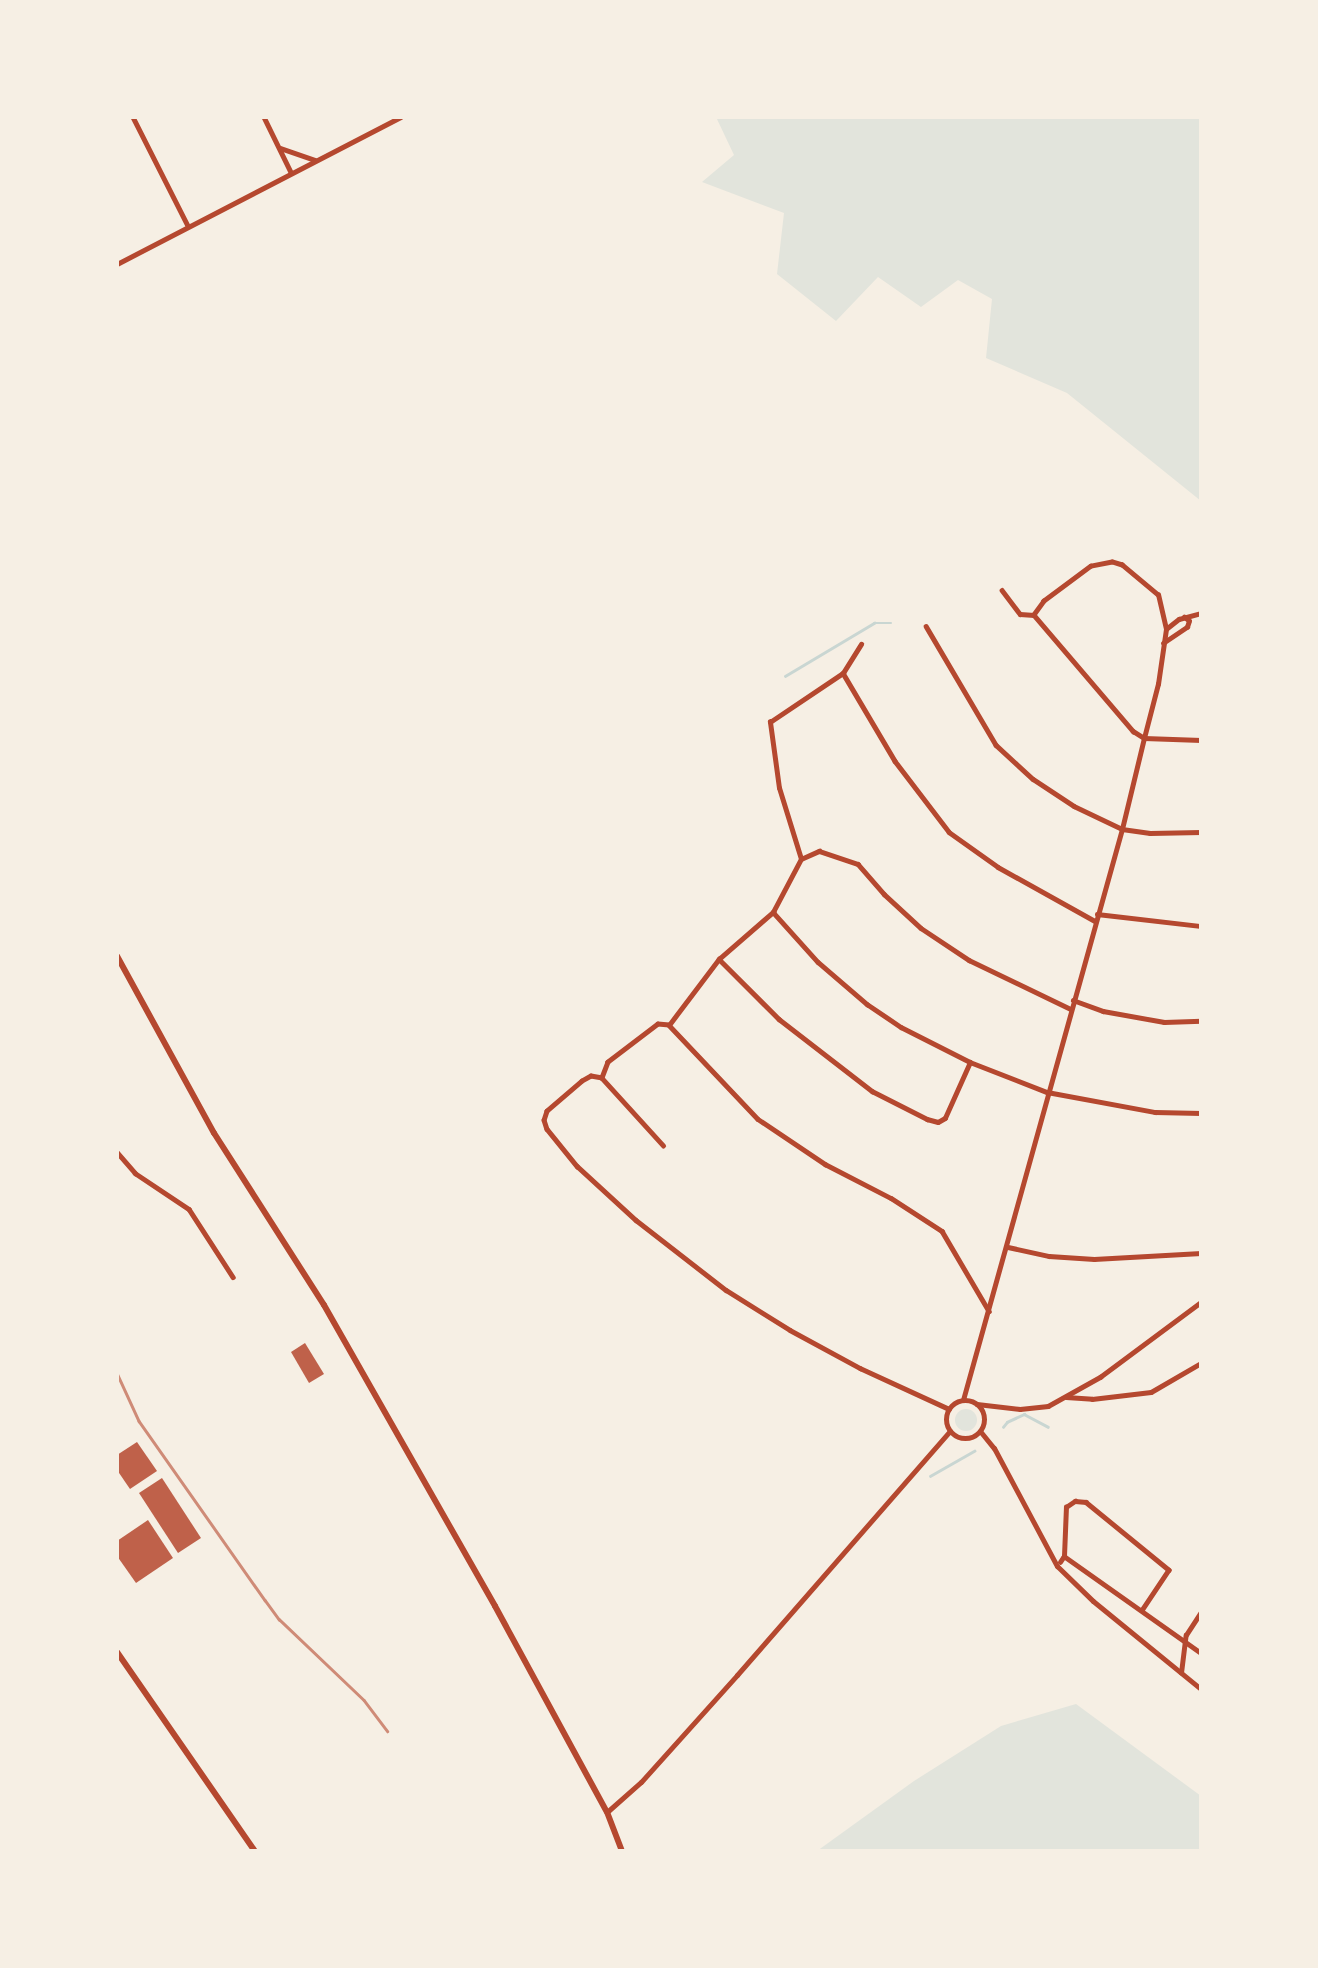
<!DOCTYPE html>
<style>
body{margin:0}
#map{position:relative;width:1318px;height:1968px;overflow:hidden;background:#f6efe4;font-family:"PT Sans Narrow",sans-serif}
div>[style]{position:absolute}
.green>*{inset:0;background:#e2e4dc}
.round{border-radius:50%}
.stream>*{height:2.5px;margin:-1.25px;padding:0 1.25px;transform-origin:1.25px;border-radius:1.25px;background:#c9d6d2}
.building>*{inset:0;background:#bf614a}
.minor>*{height:4.5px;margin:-2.25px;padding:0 2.25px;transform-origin:2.25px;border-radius:2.25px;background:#b5482f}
.tertiary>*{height:5px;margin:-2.5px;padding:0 2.5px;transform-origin:2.5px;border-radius:2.5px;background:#b5482f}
.tertiary>.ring{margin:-2.5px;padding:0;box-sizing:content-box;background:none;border:5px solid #b5482f;border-radius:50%}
.primary>*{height:6px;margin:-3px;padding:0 3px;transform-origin:3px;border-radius:3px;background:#b5482f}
.rail>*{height:2.5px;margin:-1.25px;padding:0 1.25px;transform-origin:1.25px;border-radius:1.25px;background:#cf8b77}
span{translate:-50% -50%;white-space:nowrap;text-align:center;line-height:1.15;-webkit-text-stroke:5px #f6efe4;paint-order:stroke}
.frame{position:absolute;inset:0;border:119px solid #f6efe4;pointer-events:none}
</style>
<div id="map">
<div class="green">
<div style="clip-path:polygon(716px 117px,1201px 117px,1201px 501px,1067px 393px,986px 358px,992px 299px,958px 280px,921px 307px,878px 277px,836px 321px,777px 274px,784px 213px,702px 182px,734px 155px)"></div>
<div class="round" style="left:955px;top:1409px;width:22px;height:22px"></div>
<div style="clip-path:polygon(1076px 1704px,1201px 1796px,1201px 1851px,817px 1851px,914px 1781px,1001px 1726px)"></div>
</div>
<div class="stream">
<div style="left:785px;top:676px;width:104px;rotate:-30.8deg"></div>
<div style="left:874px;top:623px;width:17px"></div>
<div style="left:1003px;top:1427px;width:6px;rotate:-51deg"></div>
<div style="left:1007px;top:1422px;width:19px;rotate:-25deg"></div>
<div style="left:1024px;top:1414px;width:27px;rotate:28deg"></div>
<div style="left:930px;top:1476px;width:51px;rotate:-29.6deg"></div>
</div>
<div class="building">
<div style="clip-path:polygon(305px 1343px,324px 1374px,309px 1383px,291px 1352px)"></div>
<div style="clip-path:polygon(137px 1442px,157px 1471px,130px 1489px,117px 1470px,117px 1455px)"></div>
<div style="clip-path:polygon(162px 1478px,201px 1538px,178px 1553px,139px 1493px)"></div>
<div style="clip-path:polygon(148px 1520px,173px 1558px,136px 1583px,117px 1556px,117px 1541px)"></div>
</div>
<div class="minor">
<div style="left:133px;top:117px;width:122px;rotate:63.2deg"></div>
<div style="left:264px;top:117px;width:61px;rotate:63.9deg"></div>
<div style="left:280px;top:148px;width:37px;rotate:19deg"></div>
<div style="left:117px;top:264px;width:319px;rotate:-27.4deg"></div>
<div style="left:1002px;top:590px;width:30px;rotate:53deg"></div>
<div style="left:1020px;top:614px;width:14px;rotate:4deg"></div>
<div style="left:926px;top:626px;width:138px;rotate:59.5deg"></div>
<div style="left:996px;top:745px;width:50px;rotate:42.6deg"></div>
<div style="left:1033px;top:779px;width:49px;rotate:33.4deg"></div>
<div style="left:1074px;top:806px;width:53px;rotate:25.6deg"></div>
<div style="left:1122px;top:829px;width:28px;rotate:8deg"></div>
<div style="left:1150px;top:833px;width:51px;rotate:-1.1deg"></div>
<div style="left:1166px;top:629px;width:16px;rotate:-38deg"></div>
<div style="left:1179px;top:619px;width:23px;rotate:-15deg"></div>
<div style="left:1163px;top:643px;width:29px;rotate:-34deg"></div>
<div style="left:1187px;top:627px;width:6px;rotate:-72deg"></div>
<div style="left:1189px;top:621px;width:6px;rotate:-141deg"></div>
<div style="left:843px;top:673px;width:102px;rotate:59.4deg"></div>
<div style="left:895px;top:761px;width:89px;rotate:52.7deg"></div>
<div style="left:949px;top:832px;width:60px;rotate:35.5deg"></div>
<div style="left:998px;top:867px;width:111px;rotate:29.1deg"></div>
<div style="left:801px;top:859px;width:20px;rotate:-24deg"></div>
<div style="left:819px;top:851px;width:41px;rotate:18.4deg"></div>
<div style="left:858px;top:864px;width:40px;rotate:49deg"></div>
<div style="left:884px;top:894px;width:50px;rotate:42.6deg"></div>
<div style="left:921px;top:928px;width:58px;rotate:33.7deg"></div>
<div style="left:969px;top:960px;width:113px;rotate:25.7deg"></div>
<div style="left:773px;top:912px;width:67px;rotate:48deg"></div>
<div style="left:818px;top:962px;width:65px;rotate:40.6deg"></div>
<div style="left:867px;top:1004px;width:41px;rotate:34.1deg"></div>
<div style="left:901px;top:1027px;width:77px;rotate:26.9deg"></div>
<div style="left:970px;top:1062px;width:83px;rotate:21.3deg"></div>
<div style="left:1047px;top:1092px;width:110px;rotate:10.5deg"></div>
<div style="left:1155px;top:1112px;width:46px;rotate:1.2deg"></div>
<div style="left:1097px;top:914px;width:105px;rotate:6.6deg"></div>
<div style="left:719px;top:959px;width:85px;rotate:45deg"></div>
<div style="left:779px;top:1019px;width:118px;rotate:37.7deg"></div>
<div style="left:872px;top:1091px;width:62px;rotate:27deg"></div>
<div style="left:927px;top:1119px;width:11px;rotate:15deg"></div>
<div style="left:938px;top:1122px;width:8px;rotate:-30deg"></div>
<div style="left:945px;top:1118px;width:61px;rotate:-65.9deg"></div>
<div style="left:1073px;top:1000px;width:32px;rotate:20deg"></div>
<div style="left:1103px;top:1011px;width:62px;rotate:10.2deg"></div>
<div style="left:1164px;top:1022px;width:37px;rotate:-2deg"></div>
<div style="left:669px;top:1025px;width:11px;rotate:-175deg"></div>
<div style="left:658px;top:1024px;width:63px;rotate:142.8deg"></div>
<div style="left:608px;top:1062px;width:17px;rotate:111deg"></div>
<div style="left:602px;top:1078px;width:11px;rotate:-170deg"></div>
<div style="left:591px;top:1076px;width:10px;rotate:151deg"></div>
<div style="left:582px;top:1081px;width:46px;rotate:139.4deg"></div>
<div style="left:547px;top:1111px;width:9px;rotate:108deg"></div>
<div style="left:544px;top:1120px;width:9px;rotate:72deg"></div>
<div style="left:547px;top:1129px;width:48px;rotate:51deg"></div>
<div style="left:577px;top:1166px;width:80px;rotate:42.5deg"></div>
<div style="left:636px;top:1220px;width:114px;rotate:37.9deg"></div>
<div style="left:726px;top:1290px;width:75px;rotate:32deg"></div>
<div style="left:790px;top:1330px;width:80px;rotate:28.5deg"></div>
<div style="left:860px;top:1368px;width:98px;rotate:24.7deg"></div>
<div style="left:669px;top:1025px;width:83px;rotate:-52.9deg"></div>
<div style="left:719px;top:959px;width:72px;rotate:-41deg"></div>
<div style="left:773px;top:912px;width:60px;rotate:-62.2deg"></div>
<div style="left:801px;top:859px;width:74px;rotate:-107.2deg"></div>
<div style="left:779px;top:788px;width:67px;rotate:-97.8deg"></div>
<div style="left:770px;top:722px;width:88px;rotate:-33.9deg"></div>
<div style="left:843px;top:673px;width:34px;rotate:-58deg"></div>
<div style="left:669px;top:1025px;width:129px;rotate:46.6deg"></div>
<div style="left:758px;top:1119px;width:81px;rotate:33.9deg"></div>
<div style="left:825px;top:1164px;width:74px;rotate:27.3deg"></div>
<div style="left:891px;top:1198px;width:61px;rotate:32.9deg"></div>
<div style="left:942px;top:1231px;width:93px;rotate:59.6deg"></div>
<div style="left:602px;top:1078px;width:91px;rotate:47.7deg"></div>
<div style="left:117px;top:1152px;width:28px;rotate:49deg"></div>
<div style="left:135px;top:1173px;width:65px;rotate:33.7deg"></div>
<div style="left:189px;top:1209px;width:81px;rotate:57.1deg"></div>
<div style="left:1008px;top:1247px;width:42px;rotate:12.4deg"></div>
<div style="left:1049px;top:1256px;width:45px;rotate:3.8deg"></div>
<div style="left:1094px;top:1259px;width:107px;rotate:-3.2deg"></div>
<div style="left:1066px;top:1397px;width:26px;rotate:4deg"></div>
<div style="left:1092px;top:1399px;width:59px;rotate:-6.8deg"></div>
<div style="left:1151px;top:1392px;width:58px;rotate:-30.1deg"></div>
<div style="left:963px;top:1400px;width:593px;rotate:-74.44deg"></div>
<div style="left:1122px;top:829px;width:94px;rotate:-76.4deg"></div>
<div style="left:1144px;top:738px;width:56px;rotate:-75.5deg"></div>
<div style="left:1158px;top:684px;width:56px;rotate:-81.7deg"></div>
<div style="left:1166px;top:629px;width:35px;rotate:-103deg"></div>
<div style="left:1158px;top:595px;width:47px;rotate:-140.2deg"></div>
<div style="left:1122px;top:565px;width:10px;rotate:-163deg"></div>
<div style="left:1112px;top:562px;width:21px;rotate:169deg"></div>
<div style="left:1091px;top:566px;width:59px;rotate:143.3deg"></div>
<div style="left:1044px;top:601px;width:17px;rotate:126deg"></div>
<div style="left:1034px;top:615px;width:153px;rotate:49.5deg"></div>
<div style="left:1133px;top:731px;width:13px;rotate:32deg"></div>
<div style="left:1144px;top:738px;width:57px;rotate:2deg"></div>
<div style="left:977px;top:1404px;width:43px;rotate:6.6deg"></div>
<div style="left:1020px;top:1409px;width:28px;rotate:-6deg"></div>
<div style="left:1048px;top:1406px;width:60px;rotate:-29.1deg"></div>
<div style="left:1100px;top:1377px;width:126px;rotate:-36.6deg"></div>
<div style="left:1064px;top:1556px;width:168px;rotate:35.3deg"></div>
<div style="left:1060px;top:1562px;width:7px;rotate:-56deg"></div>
<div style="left:1064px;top:1556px;width:49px;rotate:-87.7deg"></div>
<div style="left:1066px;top:1507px;width:11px;rotate:-34deg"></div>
<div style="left:1075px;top:1501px;width:11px;rotate:5deg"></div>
<div style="left:1086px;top:1502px;width:107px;rotate:39.3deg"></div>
<div style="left:1169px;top:1570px;width:47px;rotate:123.7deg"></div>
<div style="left:1181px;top:1673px;width:38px;rotate:-83deg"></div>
<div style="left:1186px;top:1635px;width:27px;rotate:-57deg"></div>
</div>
<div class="tertiary">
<div class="ring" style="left:946px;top:1400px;width:33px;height:33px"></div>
<div style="left:980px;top:1431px;width:22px;rotate:51deg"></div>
<div style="left:994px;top:1448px;width:134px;rotate:61.9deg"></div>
<div style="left:1057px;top:1566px;width:50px;rotate:44.2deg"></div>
<div style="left:1093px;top:1601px;width:139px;rotate:39.2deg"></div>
<div style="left:607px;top:1812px;width:45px;rotate:-41.4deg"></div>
<div style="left:641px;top:1782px;width:144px;rotate:-48.1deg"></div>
<div style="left:737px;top:1675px;width:324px;rotate:-48.9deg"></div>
</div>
<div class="primary">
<div style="left:117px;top:956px;width:202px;rotate:61.3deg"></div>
<div style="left:214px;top:1133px;width:204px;rotate:57.4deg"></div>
<div style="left:324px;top:1305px;width:346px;rotate:60.4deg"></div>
<div style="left:495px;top:1606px;width:234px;rotate:61.5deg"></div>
<div style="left:607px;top:1812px;width:42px;rotate:69deg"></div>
<div style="left:117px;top:1652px;width:242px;rotate:55.3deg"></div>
</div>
<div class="rail">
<div style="left:117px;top:1373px;width:53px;rotate:65.4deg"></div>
<div style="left:139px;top:1421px;width:219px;rotate:54.9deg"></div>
<div style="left:265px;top:1600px;width:24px;rotate:54deg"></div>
<div style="left:279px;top:1619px;width:117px;rotate:43.6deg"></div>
<div style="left:364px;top:1700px;width:39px;rotate:53deg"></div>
</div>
<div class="frame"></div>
</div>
